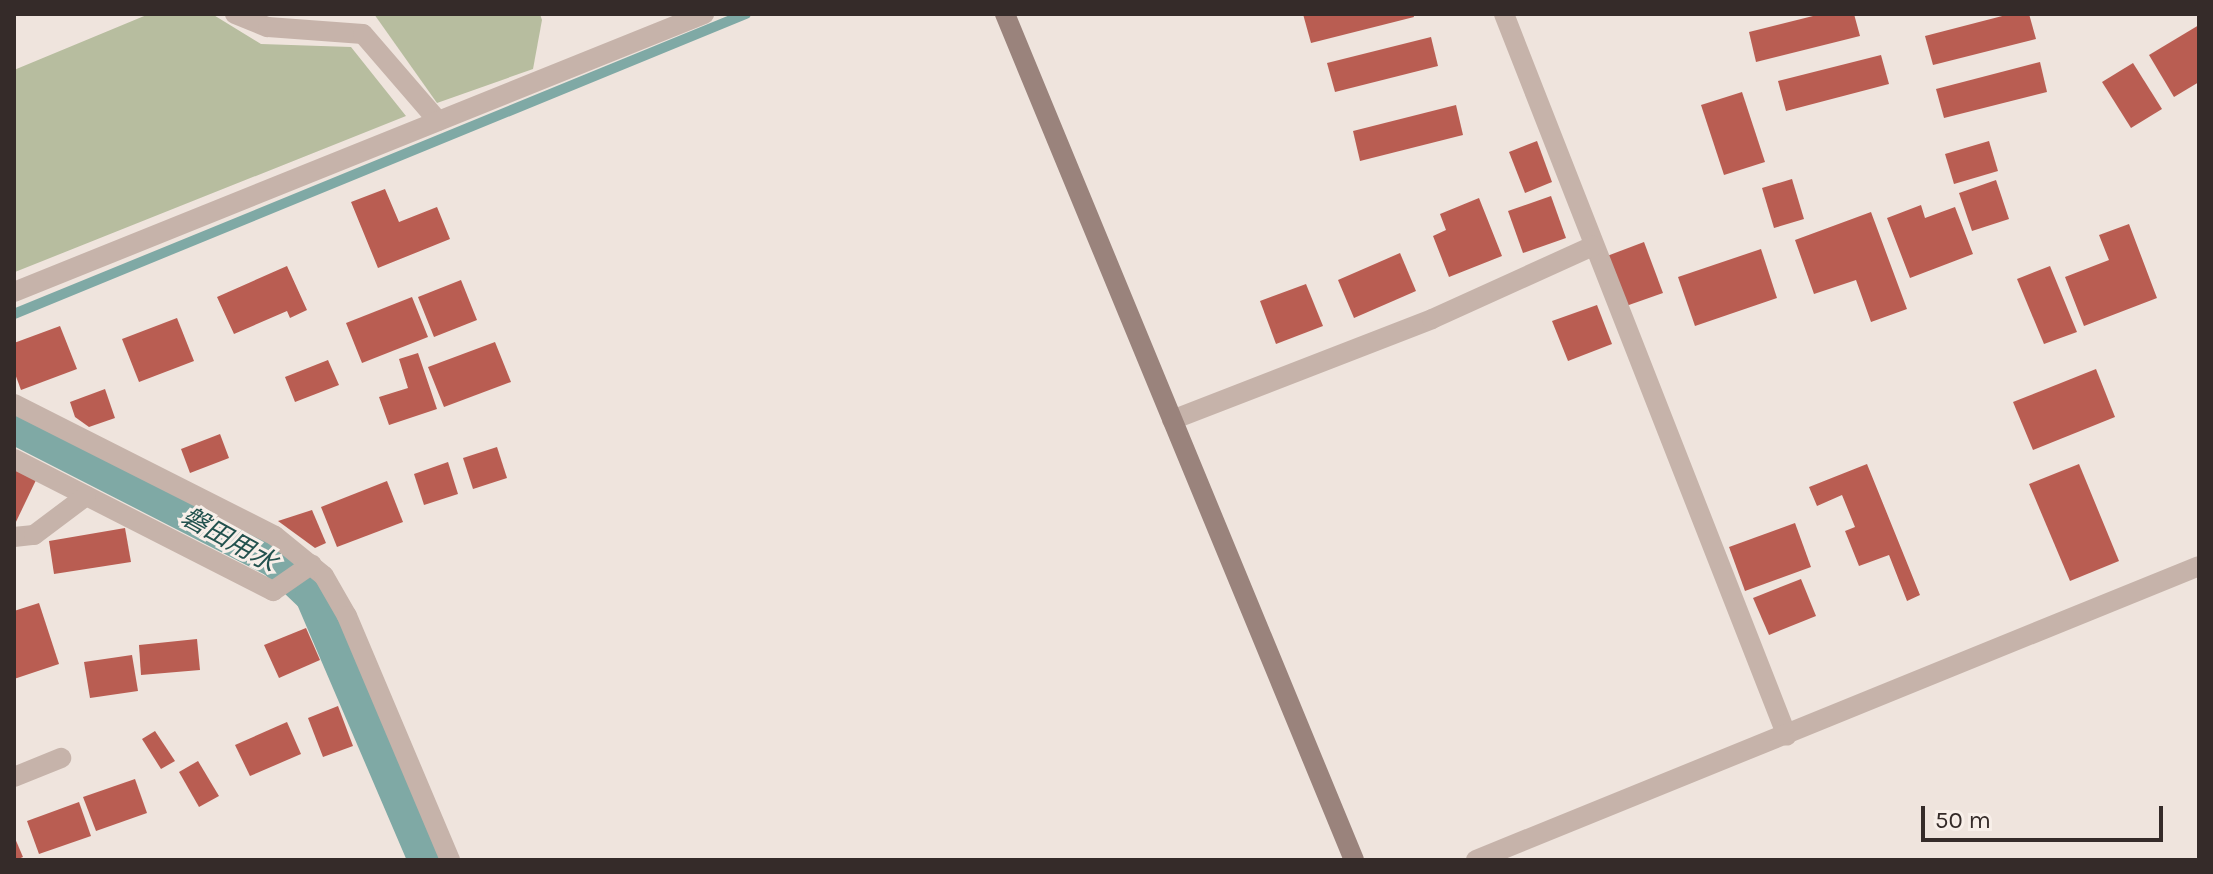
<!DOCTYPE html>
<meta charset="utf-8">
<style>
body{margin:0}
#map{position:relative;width:2213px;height:874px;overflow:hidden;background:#efe4dd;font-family:Karla,"Noto Sans JP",sans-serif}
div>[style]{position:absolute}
.green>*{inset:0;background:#b7bd9f}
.stream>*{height:10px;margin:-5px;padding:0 5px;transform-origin:5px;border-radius:5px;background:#7fa9a5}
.canal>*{height:34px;margin:-17px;padding:0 17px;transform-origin:17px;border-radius:17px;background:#7fa9a5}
.building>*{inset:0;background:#b95d52}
.street>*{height:20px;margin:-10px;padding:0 10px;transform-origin:10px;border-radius:10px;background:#c6b3aa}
.secondary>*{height:20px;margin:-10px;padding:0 10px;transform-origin:10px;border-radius:10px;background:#9a837c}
span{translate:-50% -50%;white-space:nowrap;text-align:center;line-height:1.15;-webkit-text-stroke:6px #f8efe9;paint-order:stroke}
.water-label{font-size:26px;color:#23524e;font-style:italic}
.frame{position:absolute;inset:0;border:16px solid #352b29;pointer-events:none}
.scale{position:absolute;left:1921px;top:806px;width:242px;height:36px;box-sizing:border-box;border:4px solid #352b29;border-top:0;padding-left:10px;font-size:24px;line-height:28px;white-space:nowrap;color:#352b29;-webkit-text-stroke:6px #f8efe9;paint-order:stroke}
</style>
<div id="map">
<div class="green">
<div style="clip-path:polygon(149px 14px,212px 14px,261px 44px,351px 47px,406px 116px,15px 272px,14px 70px)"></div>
<div style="clip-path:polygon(374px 14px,540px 14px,542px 20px,533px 69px,437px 103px)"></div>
</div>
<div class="stream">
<div style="left:14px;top:314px;width:791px;rotate:-22.29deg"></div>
</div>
<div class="canal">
<div style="left:14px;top:427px;width:292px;rotate:27.1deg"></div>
<div style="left:274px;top:560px;width:52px;rotate:43.5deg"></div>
<div style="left:312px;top:596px;width:287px;rotate:66.8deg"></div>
</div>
<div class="building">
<div style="clip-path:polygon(1303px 14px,1413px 14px,1414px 17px,1311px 43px)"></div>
<div style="clip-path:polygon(1821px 14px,1854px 14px,1860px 36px,1756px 62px,1749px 32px)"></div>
<div style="clip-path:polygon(2010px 14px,2029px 14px,2036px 39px,1933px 65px,1925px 36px)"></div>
<div style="clip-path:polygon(2199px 25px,2199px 82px,2174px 97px,2149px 55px)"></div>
<div style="clip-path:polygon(1431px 37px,1438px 66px,1335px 92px,1327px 63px)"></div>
<div style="clip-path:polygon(1881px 55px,1889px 84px,1786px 111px,1778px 81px)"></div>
<div style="clip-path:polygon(2040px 62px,2047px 92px,1944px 118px,1936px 89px)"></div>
<div style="clip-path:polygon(2133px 63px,2162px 109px,2131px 128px,2102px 82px)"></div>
<div style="clip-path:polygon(1742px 92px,1765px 162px,1724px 175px,1701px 105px)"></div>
<div style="clip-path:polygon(1456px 105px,1463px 135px,1360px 161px,1353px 131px)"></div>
<div style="clip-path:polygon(1537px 141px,1552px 182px,1525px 193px,1509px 152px)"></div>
<div style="clip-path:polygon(1989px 141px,1998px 171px,1954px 184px,1945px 154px)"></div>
<div style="clip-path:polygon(1792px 179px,1804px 219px,1774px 228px,1762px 188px)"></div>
<div style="clip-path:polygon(1996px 180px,2009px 219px,1972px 231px,1959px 193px)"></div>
<div style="clip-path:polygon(385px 189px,399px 222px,437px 207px,450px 239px,378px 268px,351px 202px)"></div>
<div style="clip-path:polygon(1551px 196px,1566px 238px,1523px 253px,1508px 211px)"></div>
<div style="clip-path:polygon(1479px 198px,1502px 256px,1449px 277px,1433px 236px,1446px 230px,1440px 214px)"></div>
<div style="clip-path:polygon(1921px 205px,1925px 218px,1955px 207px,1973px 254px,1910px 278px,1887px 218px)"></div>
<div style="clip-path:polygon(1871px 212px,1907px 309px,1871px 322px,1856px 280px,1814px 294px,1795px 240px)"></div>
<div style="clip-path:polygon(2129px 224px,2157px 298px,2084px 326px,2065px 277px,2109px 260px,2099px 235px)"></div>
<div style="clip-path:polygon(1644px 242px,1663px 293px,1626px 306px,1607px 256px)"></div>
<div style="clip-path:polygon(1761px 249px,1777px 298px,1695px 326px,1678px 277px)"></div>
<div style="clip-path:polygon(1400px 253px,1416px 291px,1354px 318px,1338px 280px)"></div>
<div style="clip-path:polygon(287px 266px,307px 310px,290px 318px,287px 311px,234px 334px,217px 297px)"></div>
<div style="clip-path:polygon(2050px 266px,2077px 332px,2044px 344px,2017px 279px)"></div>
<div style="clip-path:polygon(461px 280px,477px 320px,434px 337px,418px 297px)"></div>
<div style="clip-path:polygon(1306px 284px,1323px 326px,1276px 344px,1260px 301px)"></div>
<div style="clip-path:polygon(412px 297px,428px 337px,362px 363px,346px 323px)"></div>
<div style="clip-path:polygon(1597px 305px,1612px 344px,1568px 361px,1552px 321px)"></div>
<div style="clip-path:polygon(177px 318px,194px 361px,139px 382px,122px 339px)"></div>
<div style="clip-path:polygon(60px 326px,77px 369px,21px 390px,14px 371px,14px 343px)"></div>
<div style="clip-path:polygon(495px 342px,511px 382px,444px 407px,428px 367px)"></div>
<div style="clip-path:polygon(418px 353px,437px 409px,389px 425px,379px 397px,408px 388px,399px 359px)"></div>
<div style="clip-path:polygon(328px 360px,339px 385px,295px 402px,285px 377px)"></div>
<div style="clip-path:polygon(2096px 369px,2115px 417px,2033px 450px,2013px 402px)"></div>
<div style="clip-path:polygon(105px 389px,115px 418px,89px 427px,75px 417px,70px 402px)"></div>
<div style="clip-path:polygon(220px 434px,229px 458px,190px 473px,181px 449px)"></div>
<div style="clip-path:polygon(497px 447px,507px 478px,473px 489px,463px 458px)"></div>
<div style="clip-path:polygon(448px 462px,458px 494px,424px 505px,414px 474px)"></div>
<div style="clip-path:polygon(1867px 464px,1920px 595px,1907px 601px,1889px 555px,1859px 566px,1845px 531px,1855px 527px,1842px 495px,1817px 506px,1809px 487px)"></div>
<div style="clip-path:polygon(2079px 464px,2119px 561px,2070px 581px,2029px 484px)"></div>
<div style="clip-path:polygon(14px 467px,37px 478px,14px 526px)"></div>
<div style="clip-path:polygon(387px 481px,403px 522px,337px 547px,321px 507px)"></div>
<div style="clip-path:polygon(312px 510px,326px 543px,315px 548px,278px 521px)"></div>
<div style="clip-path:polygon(1795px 523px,1811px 567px,1745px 591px,1729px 547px)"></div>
<div style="clip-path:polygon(125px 528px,131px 562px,54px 574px,49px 541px)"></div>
<div style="clip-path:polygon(1801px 579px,1816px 616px,1769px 635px,1753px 598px)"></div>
<div style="clip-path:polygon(39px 603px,59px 664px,14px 679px,14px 611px)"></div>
<div style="clip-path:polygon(306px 628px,320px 660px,279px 678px,264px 645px)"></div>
<div style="clip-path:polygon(197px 639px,200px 670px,141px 675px,139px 645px)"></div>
<div style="clip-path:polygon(132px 655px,138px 691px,90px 698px,84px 662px)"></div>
<div style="clip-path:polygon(338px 706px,353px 746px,323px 757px,308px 718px)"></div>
<div style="clip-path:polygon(287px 722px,301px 754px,250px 776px,235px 745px)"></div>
<div style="clip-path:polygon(155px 731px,175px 761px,161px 769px,142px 739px)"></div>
<div style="clip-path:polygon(198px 761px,219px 796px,199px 807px,179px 772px)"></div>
<div style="clip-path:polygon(135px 779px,147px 813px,96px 831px,83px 797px)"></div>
<div style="clip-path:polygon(79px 802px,91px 836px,39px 854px,27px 821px)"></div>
<div style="clip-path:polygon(14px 836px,23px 857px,16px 860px,14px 860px)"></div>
</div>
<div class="street">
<div style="left:235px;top:14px;width:35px;rotate:22deg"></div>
<div style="left:268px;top:27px;width:95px;rotate:4.2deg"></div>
<div style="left:363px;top:34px;width:115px;rotate:49.2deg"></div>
<div style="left:1504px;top:14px;width:775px;rotate:68.6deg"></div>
<div style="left:14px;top:292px;width:744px;rotate:-21.94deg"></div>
<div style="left:14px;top:404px;width:292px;rotate:26.8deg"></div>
<div style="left:275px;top:536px;width:63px;rotate:39.2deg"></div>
<div style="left:324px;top:576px;width:46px;rotate:60.1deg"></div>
<div style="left:347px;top:616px;width:265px;rotate:67.1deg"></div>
<div style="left:1172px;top:420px;width:279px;rotate:-21.2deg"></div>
<div style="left:1432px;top:319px;width:177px;rotate:-24.4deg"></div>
<div style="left:14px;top:459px;width:291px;rotate:27deg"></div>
<div style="left:273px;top:591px;width:47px;rotate:-34.7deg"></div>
<div style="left:14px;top:537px;width:20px;rotate:-6deg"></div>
<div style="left:34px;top:535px;width:65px;rotate:-36.9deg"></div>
<div style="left:14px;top:777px;width:51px;rotate:-22deg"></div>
<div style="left:1476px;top:860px;width:780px;rotate:-22.13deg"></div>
</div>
<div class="secondary">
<div style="left:1005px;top:14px;width:915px;rotate:67.58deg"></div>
</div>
<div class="water-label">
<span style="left:229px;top:540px;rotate:29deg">磐田用水</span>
</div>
<div class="frame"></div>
<div class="scale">50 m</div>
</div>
